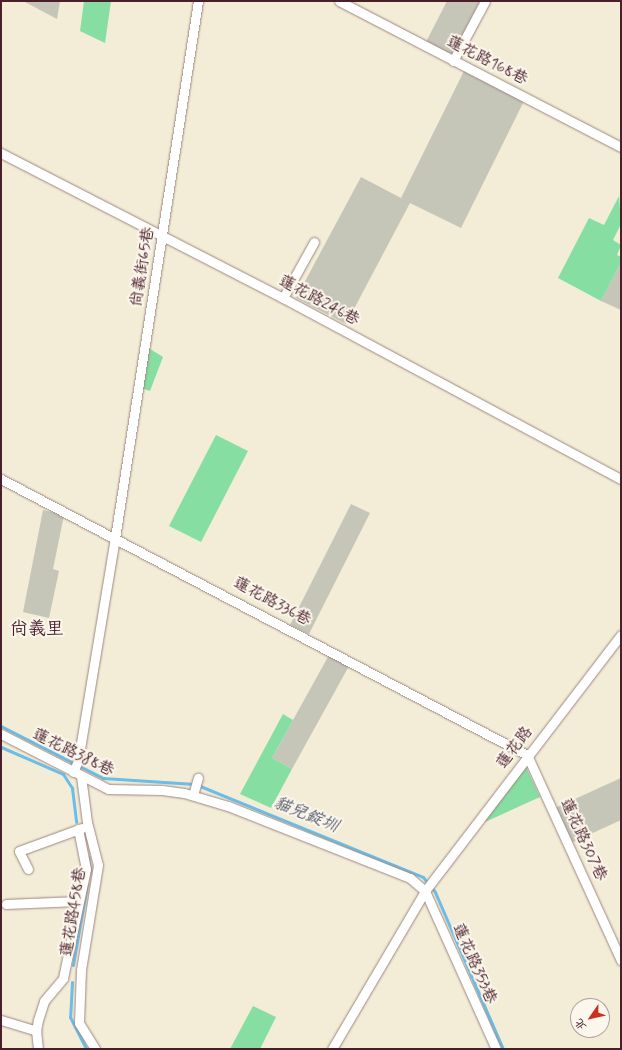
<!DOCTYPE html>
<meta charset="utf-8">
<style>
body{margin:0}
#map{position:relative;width:622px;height:1050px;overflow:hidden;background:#f3edd7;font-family:Mynerve,"LXGW WenKai TC",sans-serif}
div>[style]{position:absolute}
.industrial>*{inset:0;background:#c5c5b8}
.green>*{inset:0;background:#86dea2}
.stream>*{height:3px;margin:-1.5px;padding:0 1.5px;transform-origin:1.5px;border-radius:1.5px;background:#6abee7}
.roads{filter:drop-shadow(0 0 1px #9e8681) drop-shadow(0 0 1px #9e8681)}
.minor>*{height:9px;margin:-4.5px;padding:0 4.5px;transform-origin:4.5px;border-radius:4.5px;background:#fff}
span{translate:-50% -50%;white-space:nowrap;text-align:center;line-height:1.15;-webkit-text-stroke:4px #fbf7ec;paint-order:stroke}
.street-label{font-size:16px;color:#4a1f2b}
.water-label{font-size:17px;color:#55576d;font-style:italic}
.quarter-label{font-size:18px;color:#4a1f2b}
.frame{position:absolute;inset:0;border:2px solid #4a1f2b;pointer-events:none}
.north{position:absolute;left:570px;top:998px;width:40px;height:40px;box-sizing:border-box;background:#fbf7ec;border:1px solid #b4a19f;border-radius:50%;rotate:236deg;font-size:11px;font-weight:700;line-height:16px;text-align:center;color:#4a1f2b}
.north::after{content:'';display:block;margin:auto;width:14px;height:18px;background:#c8321e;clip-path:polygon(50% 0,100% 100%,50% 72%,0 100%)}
</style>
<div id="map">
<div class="industrial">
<div style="clip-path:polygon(25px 1px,60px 1px,57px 19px,25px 2px)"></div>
<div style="clip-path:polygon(447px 1px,480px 1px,452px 56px,426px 42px)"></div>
<div style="clip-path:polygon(464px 71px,524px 101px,461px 228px,410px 203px,346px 324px,296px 298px,361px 177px,401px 198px)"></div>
<div style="clip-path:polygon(621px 262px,621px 310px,601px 301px)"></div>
<div style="clip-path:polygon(351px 504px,370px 513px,309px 634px,290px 625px)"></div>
<div style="clip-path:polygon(43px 510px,64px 515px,53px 569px,59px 571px,49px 618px,23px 612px)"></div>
<div style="clip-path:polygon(329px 655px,349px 666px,292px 769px,272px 758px)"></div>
<div style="clip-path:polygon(621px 778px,621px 820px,571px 843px,555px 808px)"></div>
</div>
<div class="green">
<div style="clip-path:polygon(84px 1px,111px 1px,105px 43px,80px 31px)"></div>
<div style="clip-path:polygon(619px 196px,621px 224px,613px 240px,621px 245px,617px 255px,621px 257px,621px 262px,601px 301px,558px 278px,589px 218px,604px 225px)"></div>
<div style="clip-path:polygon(147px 347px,163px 357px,150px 391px,141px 388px)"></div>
<div style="clip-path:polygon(216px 435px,248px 451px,201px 542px,169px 526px)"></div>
<div style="clip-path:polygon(283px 714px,293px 720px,272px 758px,292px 769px,271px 808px,240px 794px)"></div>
<div style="clip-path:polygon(526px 767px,540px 797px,485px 822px,486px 818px)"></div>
<div style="clip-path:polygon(253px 1006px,276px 1017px,260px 1049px,230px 1049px)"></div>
</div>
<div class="stream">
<div style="left:1px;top:726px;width:114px;rotate:27deg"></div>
<div style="left:103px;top:778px;width:92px;rotate:3.7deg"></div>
<div style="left:195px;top:784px;width:246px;rotate:22.2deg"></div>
<div style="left:423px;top:877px;width:19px;rotate:51deg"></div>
<div style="left:435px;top:892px;width:171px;rotate:66.6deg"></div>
<div style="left:1px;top:747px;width:68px;rotate:23.5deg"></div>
<div style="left:63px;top:774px;width:17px;rotate:57deg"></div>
<div style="left:72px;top:788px;width:34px;rotate:83deg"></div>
<div style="left:88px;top:857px;width:14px;rotate:82deg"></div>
<div style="left:73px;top:965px;width:82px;rotate:-80.2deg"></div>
<div style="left:72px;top:982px;width:35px;rotate:93deg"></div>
<div style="left:70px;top:1017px;width:36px;rotate:63deg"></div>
</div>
<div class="roads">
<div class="minor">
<div style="left:339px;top:1px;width:318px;rotate:27.4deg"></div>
<div style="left:453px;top:61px;width:68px;rotate:-61.9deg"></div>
<div style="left:1px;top:153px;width:317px;rotate:27.2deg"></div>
<div style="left:283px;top:298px;width:383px;rotate:28.2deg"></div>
<div style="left:283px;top:298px;width:64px;rotate:-61deg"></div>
<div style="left:1px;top:479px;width:594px;rotate:27.69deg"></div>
<div style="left:527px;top:755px;width:226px;rotate:65.4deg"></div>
<div style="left:1px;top:734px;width:120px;rotate:27.2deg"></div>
<div style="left:108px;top:789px;width:54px;rotate:1.1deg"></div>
<div style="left:162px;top:790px;width:22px;rotate:8deg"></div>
<div style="left:184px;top:793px;width:46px;rotate:16.5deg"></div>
<div style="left:228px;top:806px;width:196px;rotate:21.6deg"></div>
<div style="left:410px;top:878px;width:20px;rotate:41deg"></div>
<div style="left:425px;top:891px;width:173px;rotate:65.8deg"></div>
<div style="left:73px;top:772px;width:12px;rotate:-66deg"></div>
<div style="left:78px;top:761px;width:226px;rotate:-80.6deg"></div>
<div style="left:115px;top:538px;width:543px;rotate:-81.21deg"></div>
<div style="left:81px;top:776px;width:46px;rotate:82.6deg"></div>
<div style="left:87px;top:822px;width:44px;rotate:75.7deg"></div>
<div style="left:98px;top:865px;width:106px;rotate:99.2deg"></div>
<div style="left:81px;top:970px;width:53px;rotate:92.2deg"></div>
<div style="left:79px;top:1023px;width:31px;rotate:58deg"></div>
<div style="left:193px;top:795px;width:18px;rotate:-74deg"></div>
<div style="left:28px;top:869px;width:20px;rotate:-117deg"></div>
<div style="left:19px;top:851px;width:67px;rotate:-20.1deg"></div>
<div style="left:6px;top:904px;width:72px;rotate:-2.4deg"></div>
<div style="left:1px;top:1020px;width:37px;rotate:17deg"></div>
<div style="left:38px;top:1049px;width:18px;rotate:-96deg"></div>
<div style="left:36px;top:1031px;width:11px;rotate:-80deg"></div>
<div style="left:38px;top:1020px;width:20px;rotate:-72deg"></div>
<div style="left:44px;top:1001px;width:30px;rotate:-50deg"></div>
<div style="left:63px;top:978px;width:111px;rotate:-78.1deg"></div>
<div style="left:86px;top:869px;width:41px;rotate:-101.3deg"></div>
<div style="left:332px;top:1049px;width:183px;rotate:-59.5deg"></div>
<div style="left:425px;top:891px;width:322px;rotate:-52.6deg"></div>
</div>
</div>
<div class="street-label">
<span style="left:487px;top:61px;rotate:27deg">蓮花路168巷</span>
<span style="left:143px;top:267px;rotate:-81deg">尚義街65巷</span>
<span style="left:319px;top:301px;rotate:28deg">蓮花路246巷</span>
<span style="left:272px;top:602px;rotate:28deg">蓮花路336巷</span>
<span style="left:515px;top:748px;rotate:-53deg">蓮花路</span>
<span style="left:73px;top:753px;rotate:26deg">蓮花路388巷</span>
<span style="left:583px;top:840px;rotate:65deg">蓮花路307巷</span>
<span style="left:74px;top:912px;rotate:-81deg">蓮花路458巷</span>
<span style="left:474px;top:964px;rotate:66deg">蓮花路353巷</span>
</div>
<div class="water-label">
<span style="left:306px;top:815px;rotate:22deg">貓兒錠圳</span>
</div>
<div class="quarter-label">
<span style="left:37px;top:629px">尚義里</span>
</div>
<div class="frame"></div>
<div class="north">北</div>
</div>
